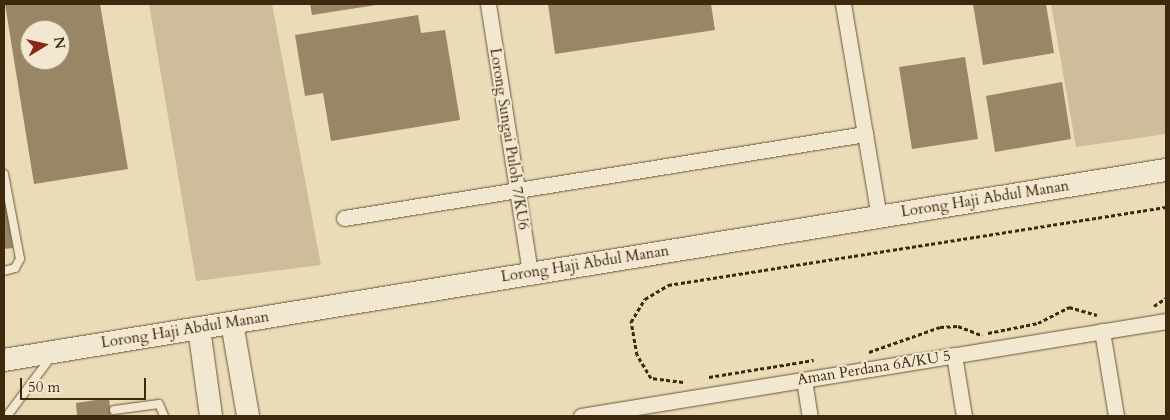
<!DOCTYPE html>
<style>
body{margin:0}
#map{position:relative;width:1170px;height:420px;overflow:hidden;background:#ebdcb8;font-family:Cardo,serif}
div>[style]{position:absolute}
.green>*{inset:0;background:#cebd9b}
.building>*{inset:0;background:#988666}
.path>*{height:3px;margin-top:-1.5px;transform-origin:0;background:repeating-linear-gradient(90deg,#3e280e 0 4px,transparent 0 6.5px)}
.roads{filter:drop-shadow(0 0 1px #695538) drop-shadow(0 0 1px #695538)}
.lane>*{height:8px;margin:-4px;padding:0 4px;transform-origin:4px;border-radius:4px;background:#f2e8d1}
.street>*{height:15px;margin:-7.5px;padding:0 7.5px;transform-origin:7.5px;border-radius:7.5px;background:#f2e8d1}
.secondary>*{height:22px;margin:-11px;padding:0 11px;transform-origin:11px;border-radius:11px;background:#f2e8d1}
span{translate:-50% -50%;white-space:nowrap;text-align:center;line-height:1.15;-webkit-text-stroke:4px #f2e8d1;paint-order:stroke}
.street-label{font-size:15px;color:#3e280e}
.frame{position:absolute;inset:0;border:5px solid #3e280e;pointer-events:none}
.north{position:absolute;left:20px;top:20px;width:50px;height:50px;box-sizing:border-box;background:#f2e8d1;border:1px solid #aa9b83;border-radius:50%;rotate:81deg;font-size:14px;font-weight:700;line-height:20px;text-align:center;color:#3e280e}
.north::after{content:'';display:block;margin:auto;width:18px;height:22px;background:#8f2418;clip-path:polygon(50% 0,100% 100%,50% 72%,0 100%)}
.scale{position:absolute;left:20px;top:378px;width:126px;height:22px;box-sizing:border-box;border:2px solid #3e280e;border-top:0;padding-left:6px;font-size:15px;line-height:18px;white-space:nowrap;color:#3e280e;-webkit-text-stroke:4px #f2e8d1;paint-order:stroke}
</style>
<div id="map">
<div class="green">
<div style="clip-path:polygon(149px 4px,272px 4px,321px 265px,196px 281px)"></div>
<div style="clip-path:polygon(1051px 4px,1166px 4px,1166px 134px,1076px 147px)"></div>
</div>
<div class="building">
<div style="clip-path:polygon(evenodd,5px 4px,100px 4px,128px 169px,34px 184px,5px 4px,30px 30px,60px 30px,60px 60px,30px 60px,30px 30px)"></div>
<div style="clip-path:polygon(310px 4px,376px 4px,376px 5px,312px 15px)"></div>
<div style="clip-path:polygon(548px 4px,711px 4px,715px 30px,555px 54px)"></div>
<div style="clip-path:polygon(973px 4px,1046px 4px,1054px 53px,983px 65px)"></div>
<div style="clip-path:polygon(418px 15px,421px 33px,445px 30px,460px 120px,331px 141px,323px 93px,305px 96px,295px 35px)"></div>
<div style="clip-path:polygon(965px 57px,978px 139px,912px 149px,899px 67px)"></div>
<div style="clip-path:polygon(1062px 82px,1071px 139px,995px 152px,986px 96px)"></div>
<div style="clip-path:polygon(4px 194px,13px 248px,4px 249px)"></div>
<div style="clip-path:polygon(109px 398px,111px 416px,77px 416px,76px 403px)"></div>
</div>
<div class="path">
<div style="left:1154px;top:306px;width:14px;rotate:-34deg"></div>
<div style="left:988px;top:333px;width:51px;rotate:-11.3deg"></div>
<div style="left:1038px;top:323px;width:35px;rotate:-27deg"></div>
<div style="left:1069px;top:307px;width:29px;rotate:16deg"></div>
<div style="left:869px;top:352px;width:75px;rotate:-19.4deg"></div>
<div style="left:940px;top:327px;width:18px;rotate:-3deg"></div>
<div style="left:958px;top:326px;width:26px;rotate:21deg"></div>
<div style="left:709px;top:377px;width:106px;rotate:-9.2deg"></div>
<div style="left:683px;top:382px;width:32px;rotate:-173deg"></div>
<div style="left:651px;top:378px;width:27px;rotate:-121deg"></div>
<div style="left:637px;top:355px;width:34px;rotate:-100deg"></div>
<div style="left:631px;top:322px;width:27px;rotate:-59deg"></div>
<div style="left:645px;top:299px;width:27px;rotate:-31deg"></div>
<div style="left:668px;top:285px;width:504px;rotate:-8.9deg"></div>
</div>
<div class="roads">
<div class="lane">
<div style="left:4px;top:174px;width:86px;rotate:79.3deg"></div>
<div style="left:20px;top:259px;width:10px;rotate:119deg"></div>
<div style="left:15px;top:268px;width:11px;rotate:165deg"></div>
<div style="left:114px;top:410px;width:45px;rotate:-7.6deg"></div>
<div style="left:159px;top:404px;width:13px;rotate:67deg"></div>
<div style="left:7px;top:416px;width:74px;rotate:-53.3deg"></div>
</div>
<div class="street">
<div style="left:488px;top:4px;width:272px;rotate:81.1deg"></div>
<div style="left:843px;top:4px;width:215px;rotate:80.4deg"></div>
<div style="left:344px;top:218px;width:528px;rotate:-9.16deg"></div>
<div style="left:1102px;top:331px;width:86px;rotate:80.6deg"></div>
<div style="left:954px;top:355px;width:62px;rotate:80.7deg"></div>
<div style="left:804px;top:380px;width:36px;rotate:81deg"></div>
<div style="left:581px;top:416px;width:593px;rotate:-9.22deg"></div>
</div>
<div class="secondary">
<div style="left:232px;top:323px;width:94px;rotate:80.2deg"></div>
<div style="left:199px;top:328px;width:89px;rotate:82.2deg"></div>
<div style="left:4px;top:360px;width:1177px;rotate:-9.29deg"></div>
</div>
</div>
<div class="street-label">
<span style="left:509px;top:139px;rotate:81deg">Lorong Sungai Puloh 7/KU6</span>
<span style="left:985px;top:199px;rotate:-9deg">Lorong Haji Abdul Manan</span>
<span style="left:585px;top:264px;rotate:-9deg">Lorong Haji Abdul Manan</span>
<span style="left:185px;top:330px;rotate:-9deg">Lorong Haji Abdul Manan</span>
<span style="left:874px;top:368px;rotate:-9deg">Aman Perdana 6A/KU 5</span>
</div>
<div class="frame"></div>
<div class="north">N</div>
<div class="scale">50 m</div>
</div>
